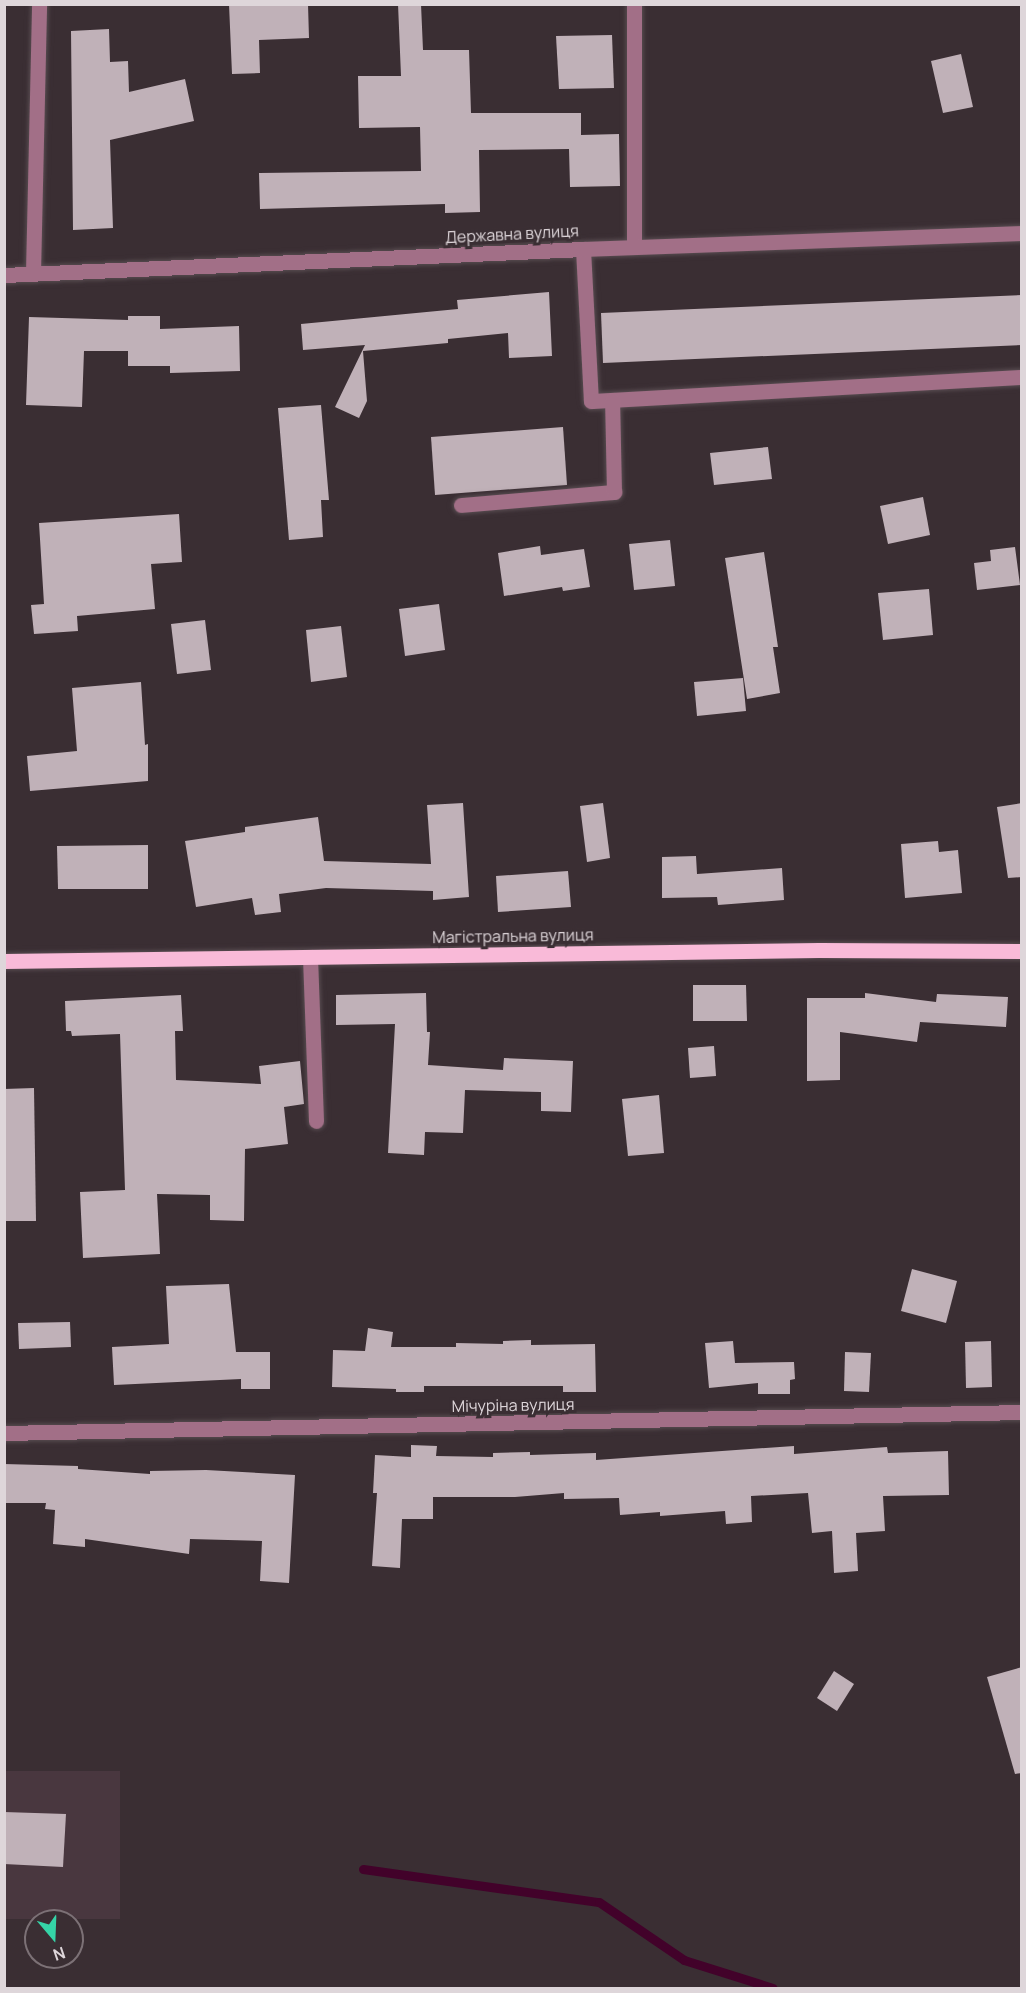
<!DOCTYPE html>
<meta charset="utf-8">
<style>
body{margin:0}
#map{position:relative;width:1026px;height:1993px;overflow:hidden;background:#3a2e33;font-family:Manrope,sans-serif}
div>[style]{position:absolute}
.built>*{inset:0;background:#49373f}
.stream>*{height:9px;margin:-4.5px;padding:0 4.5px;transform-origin:4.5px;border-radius:4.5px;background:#42022a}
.building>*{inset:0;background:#c0b1b8}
.roads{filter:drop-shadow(0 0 2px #584c51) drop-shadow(0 0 2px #584c51)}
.minor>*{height:15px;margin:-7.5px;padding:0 7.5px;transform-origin:7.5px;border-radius:7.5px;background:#a26f87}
.major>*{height:15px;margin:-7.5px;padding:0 7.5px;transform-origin:7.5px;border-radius:7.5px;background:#f9bad8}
span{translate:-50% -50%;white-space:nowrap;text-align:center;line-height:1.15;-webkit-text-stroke:6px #3a2e33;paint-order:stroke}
.street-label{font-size:16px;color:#ded6da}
.frame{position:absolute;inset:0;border:6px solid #ded6da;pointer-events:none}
.north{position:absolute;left:24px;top:1909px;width:60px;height:60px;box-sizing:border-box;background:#3a2e33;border:2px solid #7c7176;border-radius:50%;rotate:161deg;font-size:16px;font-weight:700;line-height:24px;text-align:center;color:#ded6da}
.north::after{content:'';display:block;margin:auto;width:21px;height:27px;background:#35d4a7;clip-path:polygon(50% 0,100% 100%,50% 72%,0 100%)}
</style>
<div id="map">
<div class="built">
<div style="clip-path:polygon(4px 1771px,120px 1771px,120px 1919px,5px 1919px)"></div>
</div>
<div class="stream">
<div style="left:363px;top:1869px;width:238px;rotate:8deg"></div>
<div style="left:599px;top:1902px;width:103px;rotate:34.3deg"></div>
<div style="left:684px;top:1960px;width:93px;rotate:17.5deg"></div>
</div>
<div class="building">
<div style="clip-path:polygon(229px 4px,308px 4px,309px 38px,259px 40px,260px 73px,232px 74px)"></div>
<div style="clip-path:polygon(398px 4px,421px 4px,423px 50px,469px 50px,471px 113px,581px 113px,581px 135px,619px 134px,620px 186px,570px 187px,569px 149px,479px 150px,480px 212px,445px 213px,445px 204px,260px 209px,259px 173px,421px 171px,420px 127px,359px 128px,358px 76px,401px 76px)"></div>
<div style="clip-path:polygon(109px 29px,110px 62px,128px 61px,129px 92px,185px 79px,194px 121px,110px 140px,113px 228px,73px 230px,71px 31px)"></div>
<div style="clip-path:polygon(612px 35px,614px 88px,559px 89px,556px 36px)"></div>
<div style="clip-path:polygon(961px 54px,973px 107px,943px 113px,931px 61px)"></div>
<div style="clip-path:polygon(549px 292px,552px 356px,509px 358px,508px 333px,448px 339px,448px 343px,363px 351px,367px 401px,359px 418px,335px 407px,365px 345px,303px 350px,301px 324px,458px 309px,457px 300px)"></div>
<div style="clip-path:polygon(1022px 295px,1022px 345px,603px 363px,601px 313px)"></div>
<div style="clip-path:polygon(128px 316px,160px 316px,160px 329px,239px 326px,240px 371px,170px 373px,170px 366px,128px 366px,128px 351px,84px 351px,82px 407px,26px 405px,29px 317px,128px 320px)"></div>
<div style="clip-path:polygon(321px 405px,329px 500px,321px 500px,323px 537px,289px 540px,278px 408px)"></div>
<div style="clip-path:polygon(563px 427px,567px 485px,435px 495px,431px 437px)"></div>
<div style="clip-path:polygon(768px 447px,772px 479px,714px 485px,710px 453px)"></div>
<div style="clip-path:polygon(923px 497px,930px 535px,888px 544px,880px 506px)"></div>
<div style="clip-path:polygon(179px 514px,182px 562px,151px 564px,155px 609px,77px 616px,78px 631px,34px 634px,31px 605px,44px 604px,39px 523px)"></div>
<div style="clip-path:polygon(670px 540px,675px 586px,634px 590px,629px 544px)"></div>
<div style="clip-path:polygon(540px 546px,541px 555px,584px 549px,590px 587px,563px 591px,562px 587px,504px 596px,498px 553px)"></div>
<div style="clip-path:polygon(1015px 547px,1020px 585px,977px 590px,974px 563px,991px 561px,990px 550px)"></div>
<div style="clip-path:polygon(764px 552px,778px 647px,773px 647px,780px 693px,747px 699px,725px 558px)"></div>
<div style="clip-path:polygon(929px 589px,933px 635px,883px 640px,878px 593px)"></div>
<div style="clip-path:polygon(439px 604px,445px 650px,405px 656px,399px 609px)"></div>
<div style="clip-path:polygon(205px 620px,211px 670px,177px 674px,171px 624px)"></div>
<div style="clip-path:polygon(341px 626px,347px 677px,311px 682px,306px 630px)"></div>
<div style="clip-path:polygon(743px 678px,746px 711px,697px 716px,694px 682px)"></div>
<div style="clip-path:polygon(141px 682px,145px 745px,148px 744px,148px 781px,30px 791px,27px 756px,77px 751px,72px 688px)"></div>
<div style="clip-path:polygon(463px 803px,469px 897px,433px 900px,433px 891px,326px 888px,279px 894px,281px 912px,255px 915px,252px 898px,196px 907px,185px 841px,245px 832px,245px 827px,318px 817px,324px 861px,431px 864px,427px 805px)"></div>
<div style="clip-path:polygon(603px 803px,610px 858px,587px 862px,580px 806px)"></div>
<div style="clip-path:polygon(1022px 803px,1022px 877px,1008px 878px,997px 807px)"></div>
<div style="clip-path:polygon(938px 841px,939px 852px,958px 850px,962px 893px,905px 898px,901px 844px)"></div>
<div style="clip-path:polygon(148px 845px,148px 889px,58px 889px,57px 846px)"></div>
<div style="clip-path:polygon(696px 856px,697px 874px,782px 868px,784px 900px,718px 905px,717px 897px,662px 898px,662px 857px)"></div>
<div style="clip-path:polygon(568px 871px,571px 907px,498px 912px,496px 876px)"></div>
<div style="clip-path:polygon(693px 985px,746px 985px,747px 1021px,693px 1021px)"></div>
<div style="clip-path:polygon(426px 993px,427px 1032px,430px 1032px,428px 1065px,503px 1070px,504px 1058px,573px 1061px,571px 1112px,541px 1111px,541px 1092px,465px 1090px,463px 1133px,425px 1132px,424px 1155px,388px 1153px,395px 1024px,336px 1025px,336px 995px)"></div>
<div style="clip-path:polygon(865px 993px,936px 1002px,937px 994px,1008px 997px,1006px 1027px,920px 1022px,917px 1042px,840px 1032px,840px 1080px,807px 1081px,807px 998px,865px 998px)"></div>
<div style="clip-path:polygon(181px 995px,183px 1031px,175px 1031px,176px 1080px,261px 1084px,259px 1066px,300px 1061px,304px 1104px,284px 1107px,288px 1144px,245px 1149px,244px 1221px,210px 1220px,210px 1195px,157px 1194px,160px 1254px,83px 1258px,80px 1192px,125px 1190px,120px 1034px,72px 1036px,71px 1031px,66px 1031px,65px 1001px)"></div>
<div style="clip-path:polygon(714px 1046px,716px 1076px,690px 1078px,688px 1048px)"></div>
<div style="clip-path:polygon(34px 1088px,36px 1221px,4px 1221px,4px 1089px)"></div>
<div style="clip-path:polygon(659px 1095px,664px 1153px,628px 1156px,622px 1099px)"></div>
<div style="clip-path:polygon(912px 1269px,957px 1281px,946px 1323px,901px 1311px)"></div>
<div style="clip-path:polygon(229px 1284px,236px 1352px,270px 1352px,270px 1389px,241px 1389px,241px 1379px,114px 1385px,112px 1347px,169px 1344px,166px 1286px)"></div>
<div style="clip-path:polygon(70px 1322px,71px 1347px,19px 1349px,18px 1323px)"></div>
<div style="clip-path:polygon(368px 1328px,393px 1332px,391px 1347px,456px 1347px,456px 1343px,503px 1344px,503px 1341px,531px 1340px,531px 1345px,595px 1344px,596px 1392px,563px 1392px,563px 1386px,424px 1386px,424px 1392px,396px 1392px,396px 1389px,332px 1387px,333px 1350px,365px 1351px)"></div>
<div style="clip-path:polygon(733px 1341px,735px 1363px,794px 1362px,795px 1379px,790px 1380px,790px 1394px,758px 1394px,758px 1383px,709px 1388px,705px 1343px)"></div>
<div style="clip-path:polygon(991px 1341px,992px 1387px,966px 1388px,965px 1342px)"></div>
<div style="clip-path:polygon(845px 1352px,871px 1353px,869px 1392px,844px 1391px)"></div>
<div style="clip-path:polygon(411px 1445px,437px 1446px,436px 1456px,493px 1457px,493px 1453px,530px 1452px,530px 1455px,596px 1453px,596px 1460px,794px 1446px,794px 1454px,887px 1447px,888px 1453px,948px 1451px,949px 1495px,883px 1496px,885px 1531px,856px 1533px,858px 1571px,834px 1573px,832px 1531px,812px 1533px,808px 1493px,751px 1496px,752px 1522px,726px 1524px,725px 1511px,660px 1516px,660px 1512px,620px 1515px,619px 1498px,564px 1499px,564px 1493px,515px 1497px,433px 1497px,433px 1519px,402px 1519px,400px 1568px,372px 1566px,377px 1493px,373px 1493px,375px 1455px,411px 1457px)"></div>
<div style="clip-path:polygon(4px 1464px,78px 1466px,78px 1469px,150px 1474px,150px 1471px,206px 1470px,295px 1475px,289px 1583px,260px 1581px,262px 1541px,190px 1539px,189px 1554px,85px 1539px,85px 1547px,53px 1544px,55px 1510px,45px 1509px,46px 1503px,4px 1503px)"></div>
<div style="clip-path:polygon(1022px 1667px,1022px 1773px,1015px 1774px,987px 1677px)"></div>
<div style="clip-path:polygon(834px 1671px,854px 1684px,837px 1711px,817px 1698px)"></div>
<div style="clip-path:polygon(4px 1812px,66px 1814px,63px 1867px,4px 1864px)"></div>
</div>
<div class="roads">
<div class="minor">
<div style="left:634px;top:4px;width:243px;rotate:90deg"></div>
<div style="left:583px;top:249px;width:152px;rotate:87deg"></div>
<div style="left:591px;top:401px;width:431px;rotate:-3.2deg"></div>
<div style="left:33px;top:273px;width:269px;rotate:-88.7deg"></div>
<div style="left:4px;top:275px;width:580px;rotate:-2.57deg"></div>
<div style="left:583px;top:249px;width:439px;rotate:-2.1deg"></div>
<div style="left:461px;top:505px;width:154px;rotate:-4.9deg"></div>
<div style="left:614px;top:492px;width:92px;rotate:-91.2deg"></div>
<div style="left:310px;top:957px;width:164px;rotate:87.9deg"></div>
<div style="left:4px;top:1433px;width:1018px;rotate:-1.18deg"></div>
</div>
<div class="major">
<div style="left:4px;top:961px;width:815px;rotate:-0.77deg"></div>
<div style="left:819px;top:950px;width:203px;rotate:0.3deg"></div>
</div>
</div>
<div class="street-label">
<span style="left:512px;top:234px;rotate:-3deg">Державна вулиця</span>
<span style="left:513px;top:936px;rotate:-1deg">Магістральна вулиця</span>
<span style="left:513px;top:1405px;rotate:-1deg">Мічуріна вулиця</span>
</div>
<div class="frame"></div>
<div class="north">N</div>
</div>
